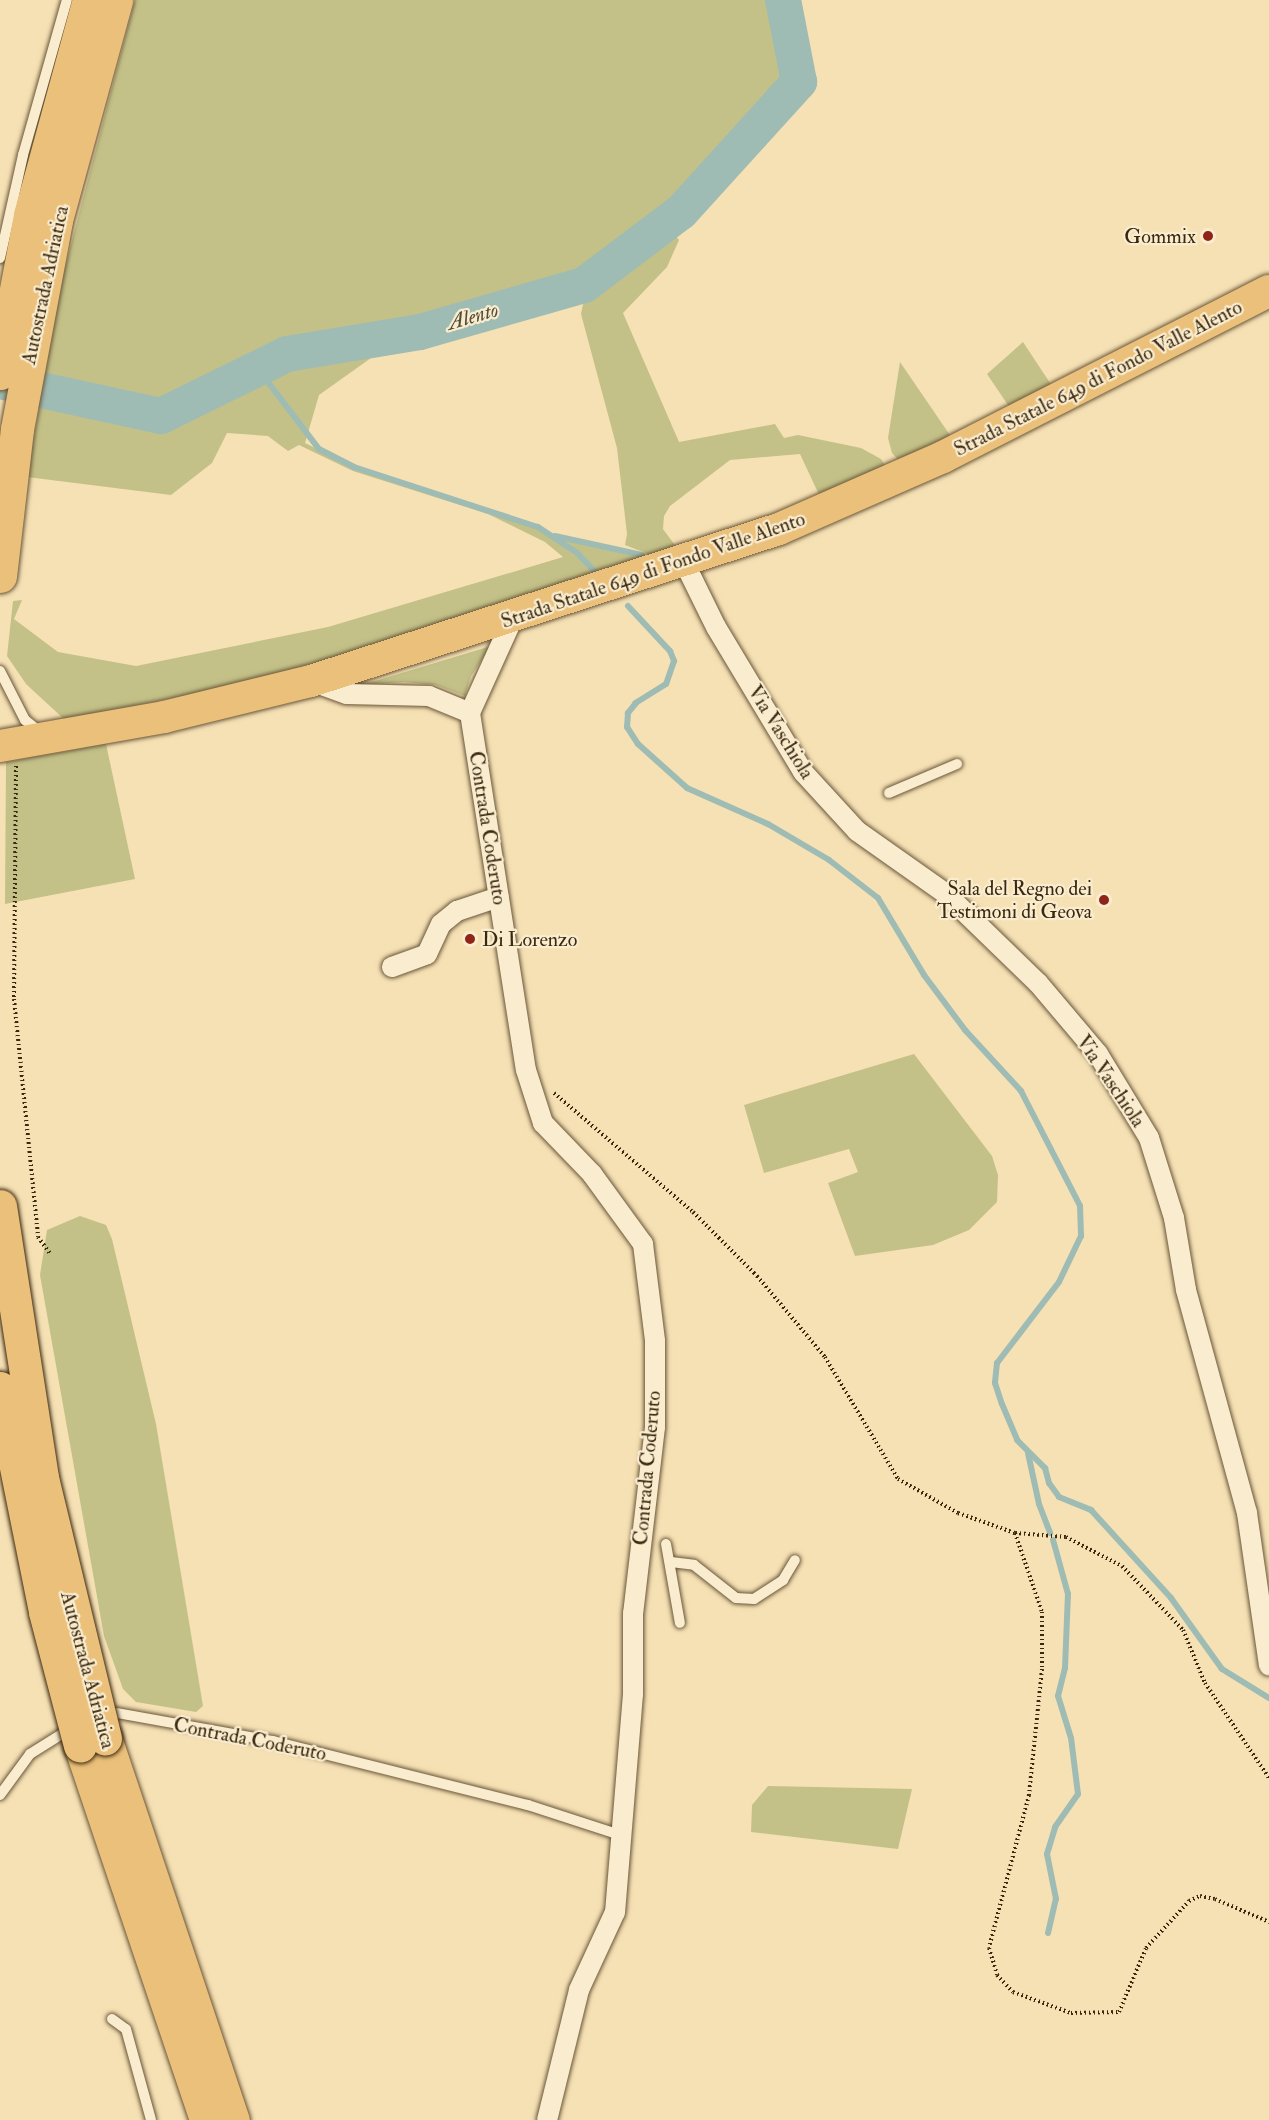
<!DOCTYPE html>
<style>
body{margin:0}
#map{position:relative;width:1269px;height:2120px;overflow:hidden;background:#f6e1b5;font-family:"IM FELL Double Pica",serif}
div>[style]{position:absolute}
.green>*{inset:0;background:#c3c188}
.stream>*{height:6px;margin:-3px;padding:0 3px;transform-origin:3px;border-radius:3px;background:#9ebcb4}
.river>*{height:36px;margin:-18px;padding:0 18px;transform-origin:18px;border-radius:18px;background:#9ebcb4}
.path>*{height:4px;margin-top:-2px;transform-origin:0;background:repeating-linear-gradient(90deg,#3a280f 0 1.5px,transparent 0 4.5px)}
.roads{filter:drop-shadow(0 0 2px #695638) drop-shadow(0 0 2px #695638)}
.service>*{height:10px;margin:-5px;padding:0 5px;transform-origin:5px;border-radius:5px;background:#f9eccf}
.minor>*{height:20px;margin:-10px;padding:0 10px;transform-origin:10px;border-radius:10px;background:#f9eccf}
.primary>*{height:32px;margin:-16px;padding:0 16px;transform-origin:16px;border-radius:16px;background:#ebc07a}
.motorway>*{height:33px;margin:-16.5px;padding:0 16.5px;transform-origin:16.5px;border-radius:16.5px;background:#ebc07a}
.bridges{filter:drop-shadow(0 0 2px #3a280f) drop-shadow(0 0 2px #3a280f)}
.motorway-bridge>*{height:33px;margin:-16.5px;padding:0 16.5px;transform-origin:16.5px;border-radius:16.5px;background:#ebc07a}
.dots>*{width:16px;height:16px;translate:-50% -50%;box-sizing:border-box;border:3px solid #f9eccf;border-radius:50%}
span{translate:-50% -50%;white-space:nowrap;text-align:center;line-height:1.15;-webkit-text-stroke:4.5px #f9eccf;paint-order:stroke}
.poi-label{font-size:20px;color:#3a280f}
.right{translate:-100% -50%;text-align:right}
.left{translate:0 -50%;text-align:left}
.street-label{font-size:20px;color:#3a280f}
.water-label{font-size:21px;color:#534d38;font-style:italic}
</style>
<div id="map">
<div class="green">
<div style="clip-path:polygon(135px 0,773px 0,789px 67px,772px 104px,650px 230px,590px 273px,587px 288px,669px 228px,679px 240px,667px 267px,623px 313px,679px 442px,775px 424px,784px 438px,798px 435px,861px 448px,881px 459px,890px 474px,822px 501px,800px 454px,730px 460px,670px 506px,664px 516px,663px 529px,680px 552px,658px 558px,625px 545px,627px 534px,617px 448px,581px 314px,584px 299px,553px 312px,421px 339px,378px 353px,319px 395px,305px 443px,364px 472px,538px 529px,579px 558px,598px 578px,266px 679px,65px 720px,26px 684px,7px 656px,13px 601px,22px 600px,14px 619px,58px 652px,136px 666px,328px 627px,563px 557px,545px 542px,488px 514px,353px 471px,299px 445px,288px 451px,268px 436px,227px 433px,212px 463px,171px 495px,27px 477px,61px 283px)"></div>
<div style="clip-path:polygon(1023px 342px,1054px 389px,1012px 411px,987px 374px)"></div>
<div style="clip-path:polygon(900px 362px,954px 441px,903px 465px,892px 453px,888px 438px)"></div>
<div style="clip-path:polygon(553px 536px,629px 555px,651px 561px,602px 577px)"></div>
<div style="clip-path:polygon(491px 646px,471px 676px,465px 696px,436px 685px,404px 682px,362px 685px)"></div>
<div style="clip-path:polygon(106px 744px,135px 879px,5px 904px,6px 762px)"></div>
<div style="clip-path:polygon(914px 1054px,992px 1156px,998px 1175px,997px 1202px,969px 1230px,933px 1245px,855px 1256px,828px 1183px,858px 1172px,849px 1149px,764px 1173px,744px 1105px)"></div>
<div style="clip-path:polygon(80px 1216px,106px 1225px,112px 1239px,156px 1424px,203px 1706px,196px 1712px,136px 1702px,123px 1689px,104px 1636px,40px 1275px,47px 1230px)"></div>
<div style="clip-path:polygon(768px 1786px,912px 1789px,898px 1849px,751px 1832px,752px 1805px)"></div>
</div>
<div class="stream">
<div style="left:258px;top:369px;width:101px;rotate:52.7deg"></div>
<div style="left:319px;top:449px;width:39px;rotate:27deg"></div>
<div style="left:354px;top:467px;width:194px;rotate:18.1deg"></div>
<div style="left:538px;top:527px;width:47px;rotate:33.7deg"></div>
<div style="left:577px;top:553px;width:32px;rotate:46deg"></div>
<div style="left:555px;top:536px;width:89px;rotate:12.3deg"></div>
<div style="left:628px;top:606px;width:62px;rotate:47deg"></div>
<div style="left:670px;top:651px;width:11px;rotate:68deg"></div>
<div style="left:674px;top:661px;width:24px;rotate:109deg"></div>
<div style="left:666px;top:684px;width:36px;rotate:148deg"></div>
<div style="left:636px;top:703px;width:13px;rotate:129deg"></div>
<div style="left:628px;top:713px;width:14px;rotate:94deg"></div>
<div style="left:627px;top:727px;width:20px;rotate:57deg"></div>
<div style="left:638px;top:744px;width:66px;rotate:41.9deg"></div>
<div style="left:687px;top:788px;width:89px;rotate:24deg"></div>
<div style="left:768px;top:824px;width:71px;rotate:30.5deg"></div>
<div style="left:829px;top:860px;width:62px;rotate:37.8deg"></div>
<div style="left:878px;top:898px;width:90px;rotate:59.1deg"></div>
<div style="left:924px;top:975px;width:69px;rotate:53.3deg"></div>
<div style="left:965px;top:1030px;width:83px;rotate:47.4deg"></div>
<div style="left:1021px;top:1091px;width:129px;rotate:62.8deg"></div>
<div style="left:1080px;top:1206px;width:30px;rotate:88deg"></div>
<div style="left:1081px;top:1236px;width:51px;rotate:115.6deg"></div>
<div style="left:1059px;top:1282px;width:102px;rotate:127.4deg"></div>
<div style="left:997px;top:1363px;width:20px;rotate:96deg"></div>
<div style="left:995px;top:1383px;width:22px;rotate:72deg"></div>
<div style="left:1002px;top:1404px;width:39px;rotate:67deg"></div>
<div style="left:1017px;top:1440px;width:40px;rotate:45deg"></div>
<div style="left:1045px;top:1468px;width:16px;rotate:75deg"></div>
<div style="left:1049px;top:1483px;width:17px;rotate:54deg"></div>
<div style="left:1059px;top:1497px;width:35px;rotate:22deg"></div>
<div style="left:1091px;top:1510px;width:119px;rotate:47.7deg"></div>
<div style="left:1171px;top:1598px;width:87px;rotate:54.3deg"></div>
<div style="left:1222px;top:1669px;width:55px;rotate:31.7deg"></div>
<div style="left:1028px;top:1453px;width:52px;rotate:77.8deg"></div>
<div style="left:1039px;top:1504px;width:31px;rotate:69deg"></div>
<div style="left:1048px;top:1933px;width:35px;rotate:-77deg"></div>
<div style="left:1056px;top:1899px;width:46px;rotate:-101.3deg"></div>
<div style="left:1047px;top:1854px;width:28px;rotate:-73deg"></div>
<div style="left:1055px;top:1827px;width:40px;rotate:-55.1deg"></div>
<div style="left:1078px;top:1794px;width:56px;rotate:-97.1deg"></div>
<div style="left:1071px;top:1738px;width:44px;rotate:-107.2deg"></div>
<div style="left:1058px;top:1696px;width:29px;rotate:-76deg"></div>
<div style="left:1065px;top:1668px;width:74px;rotate:-87.7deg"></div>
<div style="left:1068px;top:1594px;width:56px;rotate:-105.5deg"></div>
</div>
<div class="river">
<div style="left:0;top:381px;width:165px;rotate:12.3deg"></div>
<div style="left:161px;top:416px;width:140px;rotate:-26.2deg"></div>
<div style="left:287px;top:354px;width:135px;rotate:-9.4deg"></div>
<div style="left:420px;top:332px;width:171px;rotate:-16deg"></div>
<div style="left:584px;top:285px;width:121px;rotate:-37deg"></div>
<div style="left:681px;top:212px;width:176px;rotate:-47.8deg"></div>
<div style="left:799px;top:82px;width:84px;rotate:-101deg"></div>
</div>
<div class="path">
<div style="left:16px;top:766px;width:233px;rotate:90.5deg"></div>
<div style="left:14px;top:999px;width:239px;rotate:84.2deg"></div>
<div style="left:38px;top:1237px;width:22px;rotate:54deg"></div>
<div style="left:554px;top:1093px;width:183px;rotate:40.6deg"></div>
<div style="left:693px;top:1212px;width:91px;rotate:45deg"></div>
<div style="left:757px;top:1276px;width:106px;rotate:50deg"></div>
<div style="left:825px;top:1357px;width:142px;rotate:59.1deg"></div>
<div style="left:898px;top:1479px;width:69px;rotate:29.5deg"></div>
<div style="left:958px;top:1513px;width:60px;rotate:19.3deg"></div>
<div style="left:1015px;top:1533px;width:51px;rotate:4.5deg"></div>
<div style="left:1066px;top:1537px;width:63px;rotate:27.4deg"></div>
<div style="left:1122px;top:1566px;width:88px;rotate:46.4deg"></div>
<div style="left:1183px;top:1630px;width:57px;rotate:67.5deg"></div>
<div style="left:1205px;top:1683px;width:115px;rotate:56deg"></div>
<div style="left:1015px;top:1533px;width:83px;rotate:71.1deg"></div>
<div style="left:1042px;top:1612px;width:57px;rotate:90deg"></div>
<div style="left:1042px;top:1669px;width:127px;rotate:95.9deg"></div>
<div style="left:1029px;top:1795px;width:158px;rotate:104.7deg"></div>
<div style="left:989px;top:1948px;width:28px;rotate:73deg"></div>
<div style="left:997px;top:1975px;width:23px;rotate:47deg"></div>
<div style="left:1013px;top:1992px;width:62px;rotate:19.9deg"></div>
<div style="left:1071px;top:2013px;width:48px;rotate:-1.2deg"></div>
<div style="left:1119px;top:2012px;width:69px;rotate:-67.1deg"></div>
<div style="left:1146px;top:1948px;width:64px;rotate:-47.5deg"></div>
<div style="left:1189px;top:1901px;width:12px;rotate:-24deg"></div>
<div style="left:1200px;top:1896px;width:15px;rotate:11deg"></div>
<div style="left:1215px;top:1899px;width:59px;rotate:23.1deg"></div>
</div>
<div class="roads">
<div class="service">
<div style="left:0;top:258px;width:106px;rotate:-77.4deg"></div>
<div style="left:23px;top:155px;width:161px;rotate:-74.2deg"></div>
<div style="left:0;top:671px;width:55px;rotate:63deg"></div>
<div style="left:25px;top:720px;width:19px;rotate:39deg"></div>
<div style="left:889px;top:793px;width:74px;rotate:-23.1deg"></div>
<div style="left:666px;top:1544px;width:80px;rotate:80deg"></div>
<div style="left:671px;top:1562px;width:23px;rotate:7deg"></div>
<div style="left:694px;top:1565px;width:53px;rotate:38.2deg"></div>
<div style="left:736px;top:1598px;width:18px;rotate:3deg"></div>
<div style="left:754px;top:1599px;width:35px;rotate:-33deg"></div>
<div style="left:783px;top:1580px;width:23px;rotate:-59deg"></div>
<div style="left:117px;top:1713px;width:158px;rotate:10.2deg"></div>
<div style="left:273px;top:1741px;width:263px;rotate:14.1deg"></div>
<div style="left:528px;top:1805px;width:100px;rotate:18.1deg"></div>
<div style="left:0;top:1795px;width:51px;rotate:-53.8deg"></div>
<div style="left:30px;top:1754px;width:39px;rotate:-32deg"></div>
<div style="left:112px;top:2019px;width:17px;rotate:36deg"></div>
<div style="left:126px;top:2029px;width:94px;rotate:74.6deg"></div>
</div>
<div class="minor">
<div style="left:684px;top:562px;width:72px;rotate:63.8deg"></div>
<div style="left:716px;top:627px;width:169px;rotate:59deg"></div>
<div style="left:803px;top:772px;width:80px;rotate:47.5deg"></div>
<div style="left:857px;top:831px;width:108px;rotate:35.2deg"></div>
<div style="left:945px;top:893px;width:129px;rotate:44.1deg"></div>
<div style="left:1038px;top:983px;width:93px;rotate:49.8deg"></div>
<div style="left:1098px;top:1054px;width:98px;rotate:58.7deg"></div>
<div style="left:1149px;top:1138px;width:84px;rotate:72.6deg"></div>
<div style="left:1174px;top:1218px;width:73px;rotate:80.5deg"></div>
<div style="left:1186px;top:1290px;width:231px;rotate:74.7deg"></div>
<div style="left:1247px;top:1513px;width:154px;rotate:81.8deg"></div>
<div style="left:513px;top:618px;width:104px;rotate:114.4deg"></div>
<div style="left:470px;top:713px;width:361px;rotate:81.1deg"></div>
<div style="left:526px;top:1070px;width:56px;rotate:72.2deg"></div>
<div style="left:543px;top:1123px;width:71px;rotate:46.1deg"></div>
<div style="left:592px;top:1174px;width:87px;rotate:53.9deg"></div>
<div style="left:643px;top:1244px;width:98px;rotate:82.9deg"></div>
<div style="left:655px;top:1341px;width:86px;rotate:90deg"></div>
<div style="left:655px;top:1427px;width:187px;rotate:96.7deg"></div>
<div style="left:633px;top:1613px;width:81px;rotate:90deg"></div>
<div style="left:633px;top:1694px;width:219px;rotate:94.7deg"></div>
<div style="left:615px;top:1912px;width:86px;rotate:114.8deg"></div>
<div style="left:579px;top:1990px;width:134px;rotate:103.8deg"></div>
<div style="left:311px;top:681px;width:38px;rotate:20deg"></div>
<div style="left:347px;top:694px;width:82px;rotate:1.4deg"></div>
<div style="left:429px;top:696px;width:44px;rotate:22.5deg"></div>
<div style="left:392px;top:967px;width:37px;rotate:-20deg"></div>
<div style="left:427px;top:954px;width:33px;rotate:-65deg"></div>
<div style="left:441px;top:924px;width:21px;rotate:-39deg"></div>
<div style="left:457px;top:911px;width:44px;rotate:-18.4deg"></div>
</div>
<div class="primary">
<div style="left:0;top:746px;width:167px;rotate:-10deg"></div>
<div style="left:164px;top:717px;width:151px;rotate:-13.8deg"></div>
<div style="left:311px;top:681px;width:492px;rotate:-18deg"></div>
<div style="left:779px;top:529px;width:179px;rotate:-23.7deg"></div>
<div style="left:943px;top:457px;width:366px;rotate:-27deg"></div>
</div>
<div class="motorway">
<div style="left:0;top:373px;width:161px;rotate:-79.2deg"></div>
<div style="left:30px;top:215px;width:223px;rotate:-74.7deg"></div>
<div style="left:0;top:576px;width:148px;rotate:-83.4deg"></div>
<div style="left:17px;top:429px;width:213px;rotate:-79.4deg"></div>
<div style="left:56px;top:220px;width:228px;rotate:-74.7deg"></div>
<div style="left:105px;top:1738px;width:403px;rotate:71.5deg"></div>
<div style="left:80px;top:1745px;width:396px;rotate:71.4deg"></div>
</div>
</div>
<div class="bridges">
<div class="motorway-bridge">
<div style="left:0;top:1206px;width:275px;rotate:81.2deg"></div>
<div style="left:42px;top:1478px;width:268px;rotate:76.4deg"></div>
<div style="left:0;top:1388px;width:228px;rotate:78.6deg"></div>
<div style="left:45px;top:1612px;width:138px;rotate:75.3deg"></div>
</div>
</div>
<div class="dots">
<div style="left:1208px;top:236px;background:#8f2418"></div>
<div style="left:1104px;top:900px;background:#8f2418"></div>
<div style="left:470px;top:939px;background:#8f2418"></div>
</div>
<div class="poi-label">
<span class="right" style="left:1196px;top:236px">Gommix</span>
<span class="right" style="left:1092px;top:900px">Sala del Regno dei<br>Testimoni di Geova</span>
<span class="left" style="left:482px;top:939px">Di Lorenzo</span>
</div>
<div class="street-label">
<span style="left:45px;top:285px;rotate:-78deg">Autostrada Adriatica</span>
<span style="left:1098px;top:378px;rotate:-27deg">Strada Statale 649 di Fondo Valle Alento</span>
<span style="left:653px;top:570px;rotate:-19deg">Strada Statale 649 di Fondo Valle Alento</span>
<span style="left:781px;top:732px;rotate:58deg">Via Vaschiola</span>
<span style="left:488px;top:828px;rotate:81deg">Contrada Coderuto</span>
<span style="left:1111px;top:1081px;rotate:56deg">Via Vaschiola</span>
<span style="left:647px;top:1468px;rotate:-85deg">Contrada Coderuto</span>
<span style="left:88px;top:1670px;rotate:75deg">Autostrada Adriatica</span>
<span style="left:250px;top:1739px;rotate:11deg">Contrada Coderuto</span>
</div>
<div class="water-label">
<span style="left:473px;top:317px;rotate:-16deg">Alento</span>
</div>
</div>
